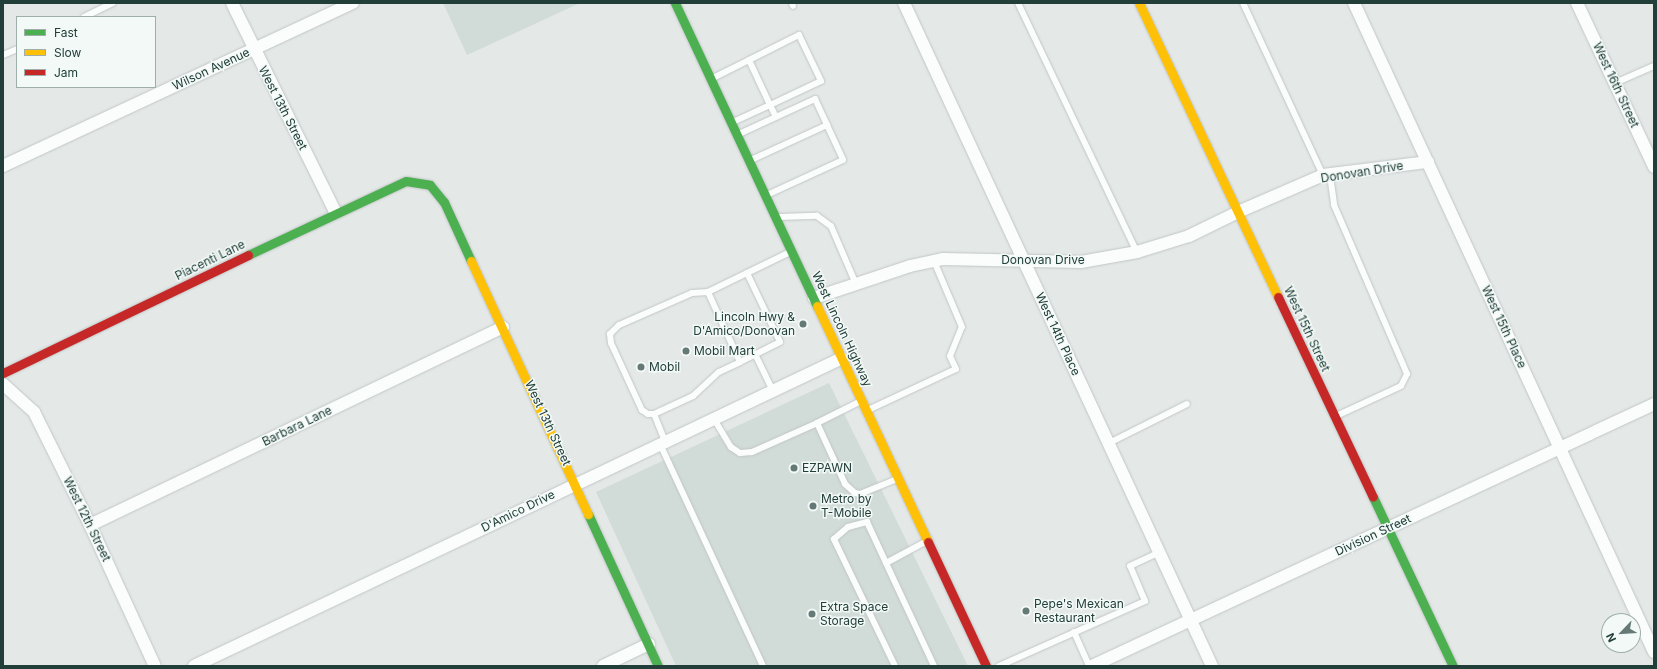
<!DOCTYPE html>
<style>
body{margin:0}
#map{position:relative;width:1657px;height:669px;overflow:hidden;background:#e4e9e8;font-family:Inter,sans-serif}
div>[style]{position:absolute}
.built>*{inset:0;background:#d1dbd8}
.roads{filter:drop-shadow(0 0 1px #c1c6c5) drop-shadow(0 0 1px #c1c6c5)}
.lane>*{height:6px;margin:-3px;padding:0 3px;transform-origin:3px;border-radius:3px;background:#fbfcfc}
.street>*{height:12px;margin:-6px;padding:0 6px;transform-origin:6px;border-radius:6px;background:#fbfcfc}
.fast>*{height:9px;margin:-4.5px;padding:0 4.5px;transform-origin:4.5px;border-radius:4.5px;background:#4caf50}
.slow>*{height:9px;margin:-4.5px;padding:0 4.5px;transform-origin:4.5px;border-radius:4.5px;background:#ffc107}
.jam>*{height:9px;margin:-4.5px;padding:0 4.5px;transform-origin:4.5px;border-radius:4.5px;background:#c62828}
.dots>*{width:11px;height:11px;translate:-50% -50%;box-sizing:border-box;border:2px solid #f2f9f6;border-radius:50%}
span{translate:-50% -50%;white-space:nowrap;text-align:center;line-height:1.15;-webkit-text-stroke:3px #f2f9f6;paint-order:stroke}
.street-label{font-size:12px;color:#213e39}
.poi-label{font-size:12px;color:#213e39}
.right{translate:-100% -50%;text-align:right}
.left{translate:0 -50%;text-align:left}
.frame{position:absolute;inset:0;border:4px solid #213e39;pointer-events:none}
.legend{position:absolute;left:16px;top:16px;width:140px;height:72px;box-sizing:border-box;background:#f2f9f6;border:1px solid #9eaeaa;margin:0;padding:5px 7px;list-style:none;font-size:12px;color:#213e39}
.legend li{display:flex;align-items:center;gap:8px;height:20px}
.legend b{width:20px;border:1px solid #9eaeaa}
.north{position:absolute;left:1601px;top:613px;width:40px;height:40px;box-sizing:border-box;background:#f2f9f6;border:1px solid #9eaeaa;border-radius:50%;rotate:245deg;font-size:11px;font-weight:700;line-height:16px;text-align:center;color:#213e39}
.north::after{content:'';display:block;margin:auto;width:14px;height:18px;background:#657a76;clip-path:polygon(50% 0,100% 100%,50% 72%,0 100%)}
</style>
<div id="map">
<div class="built">
<div style="clip-path:polygon(443px 3px,580px 3px,467px 55px)"></div>
<div style="clip-path:polygon(829px 383px,968px 666px,676px 666px,596px 492px)"></div>
</div>
<div class="roads">
<div class="lane">
<div style="left:792px;top:3px;width:3px;rotate:72deg"></div>
<div style="left:1018px;top:3px;width:276px;rotate:64.5deg"></div>
<div style="left:1243px;top:3px;width:190px;rotate:65.1deg"></div>
<div style="left:84px;top:17px;width:32px;rotate:-26deg"></div>
<div style="left:3px;top:55px;width:15px;rotate:-23deg"></div>
<div style="left:749px;top:60px;width:56px;rotate:-26.6deg"></div>
<div style="left:799px;top:35px;width:51px;rotate:64.4deg"></div>
<div style="left:821px;top:81px;width:56px;rotate:154.8deg"></div>
<div style="left:770px;top:105px;width:13px;rotate:63deg"></div>
<div style="left:713px;top:78px;width:40px;rotate:-26.6deg"></div>
<div style="left:749px;top:60px;width:50px;rotate:65deg"></div>
<div style="left:770px;top:105px;width:41px;rotate:155.3deg"></div>
<div style="left:1615px;top:83px;width:43px;rotate:-23.6deg"></div>
<div style="left:739px;top:134px;width:84px;rotate:-24.7deg"></div>
<div style="left:815px;top:99px;width:29px;rotate:65deg"></div>
<div style="left:751px;top:160px;width:84px;rotate:-24.7deg"></div>
<div style="left:827px;top:125px;width:38px;rotate:65deg"></div>
<div style="left:843px;top:160px;width:84px;rotate:155.3deg"></div>
<div style="left:1330px;top:175px;width:30px;rotate:82deg"></div>
<div style="left:1334px;top:205px;width:184px;rotate:66.6deg"></div>
<div style="left:1407px;top:374px;width:13px;rotate:117deg"></div>
<div style="left:1401px;top:386px;width:72px;rotate:155.2deg"></div>
<div style="left:779px;top:217px;width:38px;rotate:-2deg"></div>
<div style="left:817px;top:216px;width:17px;rotate:36deg"></div>
<div style="left:831px;top:226px;width:63px;rotate:66.7deg"></div>
<div style="left:747px;top:273px;width:76px;rotate:64.4deg"></div>
<div style="left:780px;top:342px;width:45px;rotate:153.4deg"></div>
<div style="left:740px;top:362px;width:77px;rotate:-114.6deg"></div>
<div style="left:708px;top:292px;width:43px;rotate:-26deg"></div>
<div style="left:747px;top:273px;width:48px;rotate:-26deg"></div>
<div style="left:708px;top:292px;width:16px;rotate:176deg"></div>
<div style="left:692px;top:293px;width:80px;rotate:156.3deg"></div>
<div style="left:619px;top:325px;width:13px;rotate:135deg"></div>
<div style="left:610px;top:334px;width:9px;rotate:84deg"></div>
<div style="left:611px;top:343px;width:74px;rotate:65.2deg"></div>
<div style="left:642px;top:410px;width:7px;rotate:34deg"></div>
<div style="left:648px;top:414px;width:6px"></div>
<div style="left:654px;top:414px;width:43px;rotate:-24.8deg"></div>
<div style="left:693px;top:396px;width:35px;rotate:-43deg"></div>
<div style="left:719px;top:372px;width:23px;rotate:-25deg"></div>
<div style="left:755px;top:354px;width:41px;rotate:64.1deg"></div>
<div style="left:859px;top:402px;width:47px;rotate:153.4deg"></div>
<div style="left:817px;top:423px;width:67px;rotate:65.3deg"></div>
<div style="left:845px;top:484px;width:13px;rotate:42deg"></div>
<div style="left:855px;top:493px;width:5px;rotate:11deg"></div>
<div style="left:860px;top:494px;width:40px;rotate:-22deg"></div>
<div style="left:868px;top:410px;width:97px;rotate:-25deg"></div>
<div style="left:956px;top:369px;width:14px;rotate:-115deg"></div>
<div style="left:950px;top:356px;width:31px;rotate:-68deg"></div>
<div style="left:962px;top:327px;width:72px;rotate:-113deg"></div>
<div style="left:654px;top:414px;width:29px;rotate:68deg"></div>
<div style="left:714px;top:419px;width:33px;rotate:59deg"></div>
<div style="left:731px;top:447px;width:11px;rotate:34deg"></div>
<div style="left:740px;top:453px;width:12px;rotate:-5deg"></div>
<div style="left:752px;top:452px;width:71px;rotate:-24deg"></div>
<div style="left:1109px;top:443px;width:87px;rotate:-26.6deg"></div>
<div style="left:660px;top:444px;width:245px;rotate:65.1deg"></div>
<div style="left:886px;top:563px;width:114px;rotate:65deg"></div>
<div style="left:1074px;top:632px;width:37px;rotate:66deg"></div>
<div style="left:895px;top:666px;width:141px;rotate:-115.7deg"></div>
<div style="left:834px;top:539px;width:18px;rotate:-41deg"></div>
<div style="left:848px;top:527px;width:20px;rotate:-15deg"></div>
<div style="left:867px;top:522px;width:45px;rotate:65.1deg"></div>
<div style="left:886px;top:563px;width:44px;rotate:-28.3deg"></div>
<div style="left:999px;top:666px;width:160px;rotate:-24deg"></div>
<div style="left:1145px;top:601px;width:38px;rotate:-113deg"></div>
<div style="left:1130px;top:566px;width:33px;rotate:-25deg"></div>
</div>
<div class="street">
<div style="left:232px;top:3px;width:234px;rotate:63.7deg"></div>
<div style="left:904px;top:3px;width:731px;rotate:65.08deg"></div>
<div style="left:1354px;top:3px;width:715px;rotate:65.19deg"></div>
<div style="left:1577px;top:3px;width:181px;rotate:64.8deg"></div>
<div style="left:3px;top:166px;width:386px;rotate:-25deg"></div>
<div style="left:814px;top:298px;width:101px;rotate:-18.4deg"></div>
<div style="left:910px;top:266px;width:34px;rotate:-12deg"></div>
<div style="left:943px;top:259px;width:138px;rotate:1.2deg"></div>
<div style="left:1081px;top:262px;width:57px;rotate:-10.1deg"></div>
<div style="left:1137px;top:252px;width:54px;rotate:-17.1deg"></div>
<div style="left:1189px;top:236px;width:55px;rotate:-26.1deg"></div>
<div style="left:1238px;top:212px;width:93px;rotate:-23.5deg"></div>
<div style="left:1323px;top:175px;width:106px;rotate:-7.1deg"></div>
<div style="left:3px;top:384px;width:42px;rotate:42.1deg"></div>
<div style="left:34px;top:412px;width:126px;rotate:63.6deg"></div>
<div style="left:90px;top:525px;width:155px;rotate:65.3deg"></div>
<div style="left:90px;top:525px;width:458px;rotate:-25.6deg"></div>
<div style="left:194px;top:666px;width:717px;rotate:-25.42deg"></div>
<div style="left:603px;top:666px;width:51px;rotate:-25.6deg"></div>
<div style="left:1092px;top:666px;width:620px;rotate:-24.99deg"></div>
</div>
<div class="fast">
<div style="left:675px;top:3px;width:335px;rotate:64.9deg"></div>
<div style="left:248px;top:255px;width:174px;rotate:-25.1deg"></div>
<div style="left:406px;top:181px;width:24px;rotate:9deg"></div>
<div style="left:430px;top:185px;width:22px;rotate:51deg"></div>
<div style="left:444px;top:202px;width:65px;rotate:65.4deg"></div>
<div style="left:1373px;top:497px;width:187px;rotate:64.7deg"></div>
<div style="left:588px;top:514px;width:167px;rotate:65.3deg"></div>
</div>
<div class="slow">
<div style="left:1139px;top:3px;width:325px;rotate:64.7deg"></div>
<div style="left:471px;top:261px;width:279px;rotate:65.2deg"></div>
<div style="left:817px;top:306px;width:261px;rotate:64.8deg"></div>
</div>
<div class="jam">
<div style="left:1278px;top:297px;width:221px;rotate:64.6deg"></div>
<div style="left:3px;top:373px;width:272px;rotate:-25.7deg"></div>
<div style="left:928px;top:542px;width:137px;rotate:64.9deg"></div>
</div>
</div>
<div class="dots">
<div style="left:803px;top:324px;background:#657a76"></div>
<div style="left:686px;top:351px;background:#657a76"></div>
<div style="left:641px;top:367px;background:#657a76"></div>
<div style="left:794px;top:468px;background:#657a76"></div>
<div style="left:813px;top:506px;background:#657a76"></div>
<div style="left:1026px;top:611px;background:#657a76"></div>
<div style="left:812px;top:614px;background:#657a76"></div>
</div>
<div class="street-label">
<span style="left:211px;top:69px;rotate:-25deg">Wilson Avenue</span>
<span style="left:1616px;top:85px;rotate:65deg">West 16th Street</span>
<span style="left:283px;top:108px;rotate:63deg">West 13th Street</span>
<span style="left:1362px;top:172px;rotate:-9deg">Donovan Drive</span>
<span style="left:210px;top:260px;rotate:-26deg">Piacenti Lane</span>
<span style="left:1043px;top:260px">Donovan Drive</span>
<span style="left:1504px;top:327px;rotate:65deg">West 15th Place</span>
<span style="left:842px;top:329px;rotate:65deg">West Lincoln Highway</span>
<span style="left:1307px;top:329px;rotate:65deg">West 15th Street</span>
<span style="left:1058px;top:334px;rotate:65deg">West 14th Place</span>
<span style="left:548px;top:423px;rotate:65deg">West 13th Street</span>
<span style="left:297px;top:426px;rotate:-26deg">Barbara Lane</span>
<span style="left:518px;top:511px;rotate:-26deg">D'Amico Drive</span>
<span style="left:87px;top:519px;rotate:64deg">West 12th Street</span>
<span style="left:1373px;top:535px;rotate:-25deg">Division Street</span>
</div>
<div class="poi-label">
<span class="right" style="left:795px;top:324px">Lincoln Hwy &amp;<br>D'Amico/Donovan</span>
<span class="left" style="left:694px;top:351px">Mobil Mart</span>
<span class="left" style="left:649px;top:367px">Mobil</span>
<span class="left" style="left:802px;top:468px">EZPAWN</span>
<span class="left" style="left:821px;top:506px">Metro by<br>T-Mobile</span>
<span class="left" style="left:1034px;top:611px">Pepe's Mexican<br>Restaurant</span>
<span class="left" style="left:820px;top:614px">Extra Space<br>Storage</span>
</div>
<div class="frame"></div>
<ul class="legend">
<li><b style="height:5px;background:#4caf50"></b>Fast</li>
<li><b style="height:5px;background:#ffc107"></b>Slow</li>
<li><b style="height:5px;background:#c62828"></b>Jam</li>
</ul>
<div class="north">N</div>
</div>
